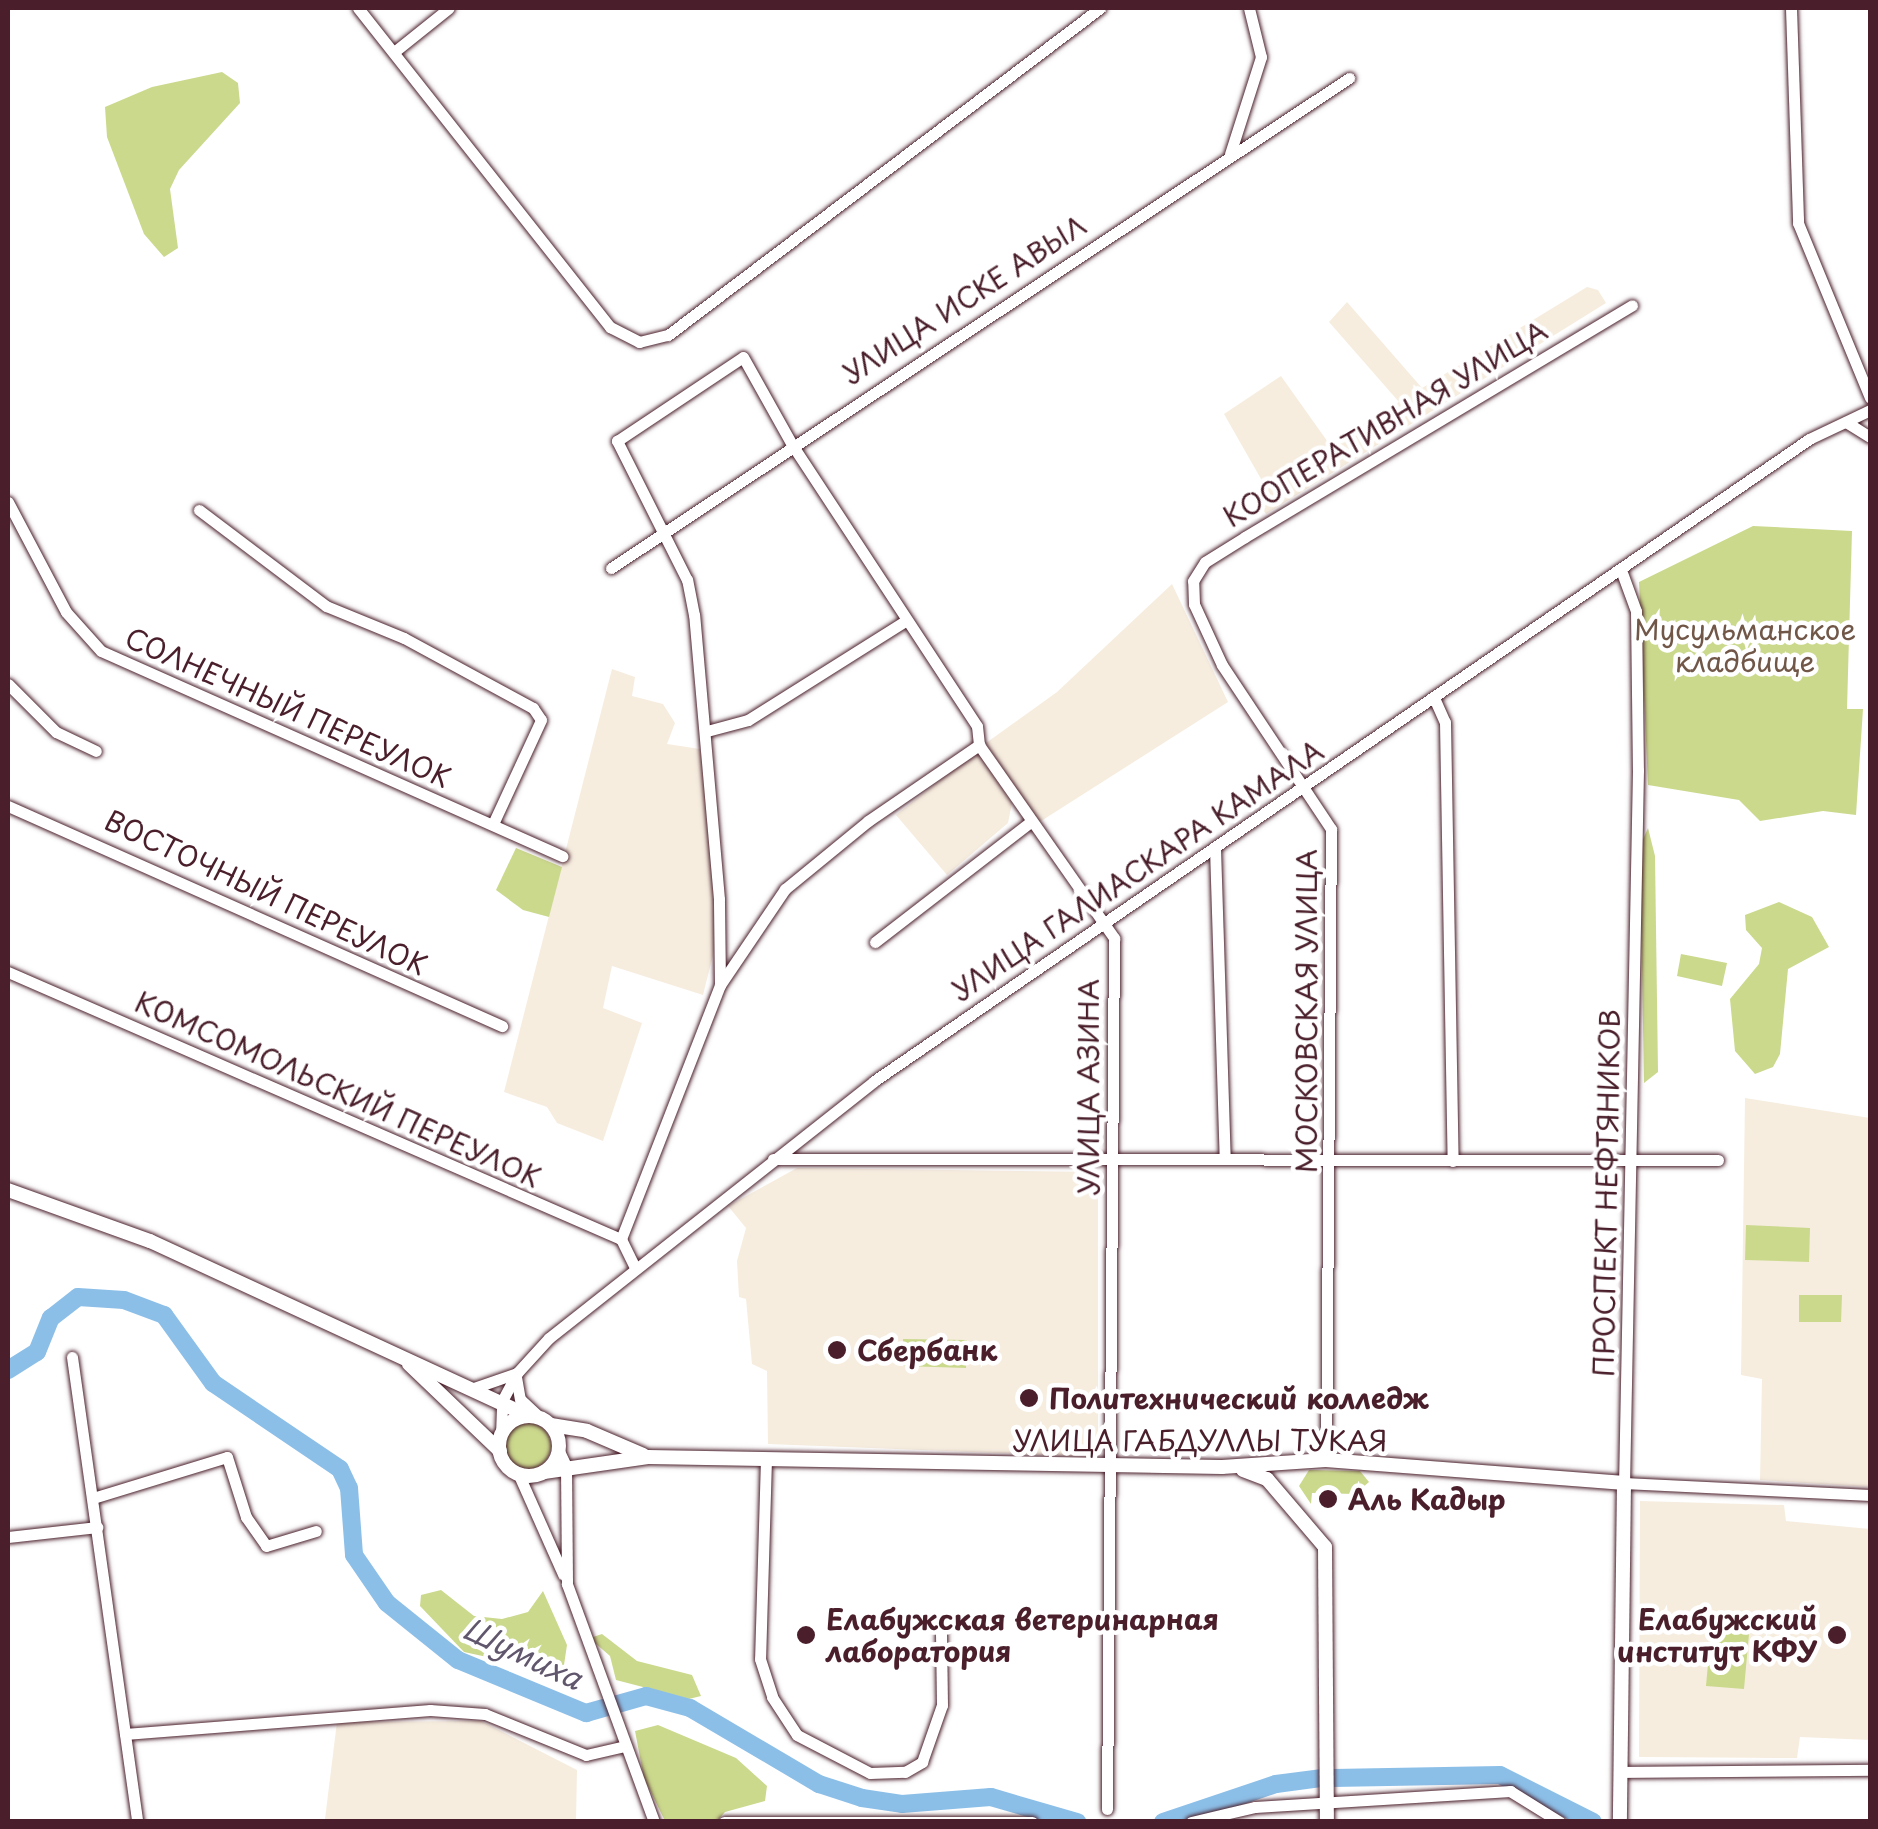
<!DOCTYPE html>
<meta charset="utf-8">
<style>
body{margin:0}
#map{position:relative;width:1878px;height:1829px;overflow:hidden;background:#fff;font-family:"Playpen Sans",sans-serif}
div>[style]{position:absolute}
.built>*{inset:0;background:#f6eddf}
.green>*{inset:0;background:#cbd98d}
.round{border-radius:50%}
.river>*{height:18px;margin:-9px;padding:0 9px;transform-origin:9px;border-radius:9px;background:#8cbfe8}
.roads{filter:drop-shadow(0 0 2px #4a1f2b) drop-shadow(0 0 2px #4a1f2b)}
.minor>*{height:11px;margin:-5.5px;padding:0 5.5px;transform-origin:5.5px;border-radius:5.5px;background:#fff}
.major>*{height:14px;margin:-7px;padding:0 7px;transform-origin:7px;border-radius:7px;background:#fff}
.major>.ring{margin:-7px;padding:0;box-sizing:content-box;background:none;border:14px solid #fff;border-radius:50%}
.dots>*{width:28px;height:28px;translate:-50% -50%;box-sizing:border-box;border:5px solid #fff;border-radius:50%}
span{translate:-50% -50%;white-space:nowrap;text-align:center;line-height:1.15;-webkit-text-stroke:9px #fff;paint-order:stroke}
.street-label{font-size:28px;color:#4a1f2b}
.park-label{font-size:28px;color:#715748}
.poi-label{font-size:28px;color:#4a1f2b;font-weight:700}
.left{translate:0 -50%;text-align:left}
.right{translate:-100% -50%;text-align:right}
.water-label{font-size:30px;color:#61576d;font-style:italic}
.frame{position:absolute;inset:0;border:10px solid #4a1f2b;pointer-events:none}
</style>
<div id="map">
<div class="built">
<div style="clip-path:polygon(1587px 287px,1598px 290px,1606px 303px,1266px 514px,1255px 499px,1265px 486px,1224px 414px,1281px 376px,1330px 445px,1399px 402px,1329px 322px,1347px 302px,1422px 388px)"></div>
<div style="clip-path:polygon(1172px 584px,1228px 702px,1038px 823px,986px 743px,1057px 692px)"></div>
<div style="clip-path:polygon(612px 669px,635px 677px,632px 696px,663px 704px,675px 723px,667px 744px,700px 749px,712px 835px,715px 947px,703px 995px,612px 966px,603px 1008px,642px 1023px,603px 1141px,557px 1123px,547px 1107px,504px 1092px)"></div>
<div style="clip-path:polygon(977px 751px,1012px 803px,1008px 823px,947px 875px,896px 815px)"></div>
<div style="clip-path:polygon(1745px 1098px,1870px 1118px,1870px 1487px,1760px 1480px,1762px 1379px,1741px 1375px)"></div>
<div style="clip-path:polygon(797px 1168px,1098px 1172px,1098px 1457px,768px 1444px,767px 1371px,752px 1364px,746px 1299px,739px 1297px,737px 1261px,746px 1228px,728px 1206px)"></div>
<div style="clip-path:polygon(1640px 1501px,1784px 1505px,1786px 1521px,1870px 1529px,1870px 1740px,1800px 1737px,1797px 1758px,1639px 1757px)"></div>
<div style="clip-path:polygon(481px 1721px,577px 1770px,576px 1821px,325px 1819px,337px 1722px)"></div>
</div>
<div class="green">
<div style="clip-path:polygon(222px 72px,238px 83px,240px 103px,179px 170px,170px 189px,178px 248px,164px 257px,144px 234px,107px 137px,105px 107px,152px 87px)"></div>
<div style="clip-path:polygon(1753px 526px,1852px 531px,1847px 709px,1863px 709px,1856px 815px,1823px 811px,1760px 821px,1739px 800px,1648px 785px,1639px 582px)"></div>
<div style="clip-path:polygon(1648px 828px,1655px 856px,1658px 1072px,1644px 1083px,1640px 846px)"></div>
<div style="clip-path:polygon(516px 848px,562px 867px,549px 917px,523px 910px,496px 890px)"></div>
<div style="clip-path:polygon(1779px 902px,1812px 917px,1829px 947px,1788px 969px,1780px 1054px,1773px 1067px,1755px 1074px,1735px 1051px,1730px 999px,1759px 964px,1762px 948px,1746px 930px,1745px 915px)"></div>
<div style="clip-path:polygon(1681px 954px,1727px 963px,1722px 986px,1677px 976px)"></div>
<div style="clip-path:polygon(1746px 1225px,1810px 1228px,1809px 1262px,1745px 1260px)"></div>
<div style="clip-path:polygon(1799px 1295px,1842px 1295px,1841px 1322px,1799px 1322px)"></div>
<div style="clip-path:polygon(903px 1339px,967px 1340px,966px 1368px,903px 1366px)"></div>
<div class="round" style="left:505px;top:1423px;width:46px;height:46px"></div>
<div style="clip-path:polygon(1309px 1470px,1360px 1471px,1369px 1482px,1355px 1494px,1312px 1493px,1311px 1504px,1299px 1486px)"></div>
<div style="clip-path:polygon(441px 1590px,474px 1616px,502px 1619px,528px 1612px,543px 1591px,567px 1645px,564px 1665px,547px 1670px,464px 1652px,420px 1606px,421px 1595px)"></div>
<div style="clip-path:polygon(1712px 1619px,1750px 1623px,1744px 1689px,1706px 1686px)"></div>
<div style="clip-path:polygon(602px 1634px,637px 1661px,692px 1675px,701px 1696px,689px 1699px,616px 1680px,610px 1656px,595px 1643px,593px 1637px)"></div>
<div style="clip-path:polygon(658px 1725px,736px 1758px,767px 1786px,765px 1801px,725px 1812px,717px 1821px,665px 1821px,644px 1778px,635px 1731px)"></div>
</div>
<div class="river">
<div style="left:8px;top:1370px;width:34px;rotate:-32deg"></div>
<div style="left:37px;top:1352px;width:37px;rotate:-68deg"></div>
<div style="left:51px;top:1318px;width:34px;rotate:-38deg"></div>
<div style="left:78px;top:1297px;width:46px;rotate:3.7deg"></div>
<div style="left:124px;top:1300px;width:43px;rotate:20.6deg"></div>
<div style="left:164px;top:1315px;width:84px;rotate:54.2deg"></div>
<div style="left:213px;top:1383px;width:153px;rotate:34.1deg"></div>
<div style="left:340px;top:1469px;width:21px;rotate:65deg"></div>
<div style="left:349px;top:1488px;width:67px;rotate:85.7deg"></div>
<div style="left:354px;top:1555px;width:58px;rotate:55.5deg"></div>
<div style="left:387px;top:1603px;width:91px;rotate:38.8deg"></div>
<div style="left:458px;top:1660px;width:139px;rotate:22.5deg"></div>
<div style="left:586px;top:1713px;width:62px;rotate:-15.8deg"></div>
<div style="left:646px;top:1696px;width:46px;rotate:15.3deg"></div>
<div style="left:690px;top:1708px;width:150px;rotate:30.5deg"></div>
<div style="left:819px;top:1784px;width:45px;rotate:18deg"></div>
<div style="left:862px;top:1798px;width:40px;rotate:8.5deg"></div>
<div style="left:902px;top:1804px;width:89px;rotate:-4.5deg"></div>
<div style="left:991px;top:1797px;width:90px;rotate:16.2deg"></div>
<div style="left:1333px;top:1778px;width:167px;rotate:-1deg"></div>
<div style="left:1500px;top:1775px;width:104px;rotate:26.8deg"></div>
<div style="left:1163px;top:1822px;width:119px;rotate:-18.6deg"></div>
<div style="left:1276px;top:1784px;width:45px;rotate:-7.6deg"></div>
</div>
<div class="roads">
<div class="minor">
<div style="left:358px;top:8px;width:407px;rotate:51.7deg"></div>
<div style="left:610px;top:327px;width:33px;rotate:27deg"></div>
<div style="left:639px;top:342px;width:30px;rotate:-14deg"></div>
<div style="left:668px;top:335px;width:542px;rotate:-37.12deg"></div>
<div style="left:1791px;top:8px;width:215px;rotate:88.1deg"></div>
<div style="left:1798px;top:223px;width:189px;rotate:67.6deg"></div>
<div style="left:394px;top:52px;width:70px;rotate:-38.7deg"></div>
<div style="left:1230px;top:154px;width:102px;rotate:-72.3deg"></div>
<div style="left:1261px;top:57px;width:50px;rotate:-103.8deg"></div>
<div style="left:1846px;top:422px;width:28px;rotate:32deg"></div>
<div style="left:8px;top:502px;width:124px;rotate:62.2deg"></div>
<div style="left:66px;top:612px;width:52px;rotate:48.1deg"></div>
<div style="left:101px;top:651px;width:505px;rotate:23.97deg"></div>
<div style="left:199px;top:510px;width:159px;rotate:37.1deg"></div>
<div style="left:326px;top:606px;width:84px;rotate:22.3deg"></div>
<div style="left:404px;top:638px;width:147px;rotate:28.5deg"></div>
<div style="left:533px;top:708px;width:14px;rotate:56deg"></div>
<div style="left:541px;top:720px;width:115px;rotate:114.8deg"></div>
<div style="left:611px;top:568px;width:886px;rotate:-33.58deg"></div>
<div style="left:1621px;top:570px;width:44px;rotate:69.9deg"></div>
<div style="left:1636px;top:611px;width:159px;rotate:89.3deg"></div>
<div style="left:1638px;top:770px;width:713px;rotate:91.12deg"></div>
<div style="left:1624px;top:1483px;width:246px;rotate:2.8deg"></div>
<div style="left:8px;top:684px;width:68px;rotate:45deg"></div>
<div style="left:56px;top:732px;width:44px;rotate:25.4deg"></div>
<div style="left:1435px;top:700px;width:24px;rotate:66deg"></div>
<div style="left:1445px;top:722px;width:439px;rotate:89deg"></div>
<div style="left:707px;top:731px;width:42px;rotate:-15deg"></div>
<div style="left:748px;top:720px;width:186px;rotate:-32.2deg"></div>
<div style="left:8px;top:806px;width:541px;rotate:24.01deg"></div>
<div style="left:1215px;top:848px;width:311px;rotate:88.2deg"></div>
<div style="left:875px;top:942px;width:196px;rotate:-37.7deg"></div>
<div style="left:8px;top:972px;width:669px;rotate:23.54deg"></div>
<div style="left:621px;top:1239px;width:30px;rotate:64deg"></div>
<div style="left:720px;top:985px;width:86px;rotate:-90.7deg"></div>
<div style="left:719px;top:899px;width:285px;rotate:-95deg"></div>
<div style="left:694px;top:615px;width:36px;rotate:-101deg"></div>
<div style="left:687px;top:580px;width:156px;rotate:-116.7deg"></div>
<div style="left:617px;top:441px;width:151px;rotate:-33.7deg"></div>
<div style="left:743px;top:357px;width:98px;rotate:60.8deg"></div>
<div style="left:791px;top:443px;width:339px;rotate:56.7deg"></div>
<div style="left:977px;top:726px;width:19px;rotate:84deg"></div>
<div style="left:979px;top:745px;width:236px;rotate:55deg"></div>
<div style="left:1114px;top:938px;width:871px;rotate:90.46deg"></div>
<div style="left:773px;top:1159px;width:945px;rotate:0.06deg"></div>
<div style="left:621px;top:1239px;width:273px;rotate:-68.7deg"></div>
<div style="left:720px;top:985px;width:116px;rotate:-55.9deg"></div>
<div style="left:785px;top:889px;width:107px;rotate:-39.3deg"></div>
<div style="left:868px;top:821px;width:135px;rotate:-34.4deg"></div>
<div style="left:72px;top:1357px;width:470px;rotate:82deg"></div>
<div style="left:516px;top:1377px;width:22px;rotate:80deg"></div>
<div style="left:520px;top:1399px;width:26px;rotate:43deg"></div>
<div style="left:471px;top:1389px;width:49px;rotate:-19.2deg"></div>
<div style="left:501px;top:1436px;width:35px;rotate:-88deg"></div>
<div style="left:502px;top:1401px;width:32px;rotate:-62deg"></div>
<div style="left:517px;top:1373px;width:47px;rotate:-47.6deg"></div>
<div style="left:549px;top:1338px;width:414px;rotate:-38.3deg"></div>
<div style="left:874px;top:1081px;width:1134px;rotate:-34.47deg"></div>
<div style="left:1809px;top:439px;width:68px;rotate:-25.4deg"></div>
<div style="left:559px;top:1451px;width:17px;rotate:65deg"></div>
<div style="left:566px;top:1466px;width:118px;rotate:89.5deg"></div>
<div style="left:567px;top:1584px;width:253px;rotate:69.9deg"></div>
<div style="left:766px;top:1459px;width:200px;rotate:91.7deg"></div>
<div style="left:760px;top:1659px;width:40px;rotate:72deg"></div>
<div style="left:772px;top:1697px;width:45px;rotate:56.7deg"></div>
<div style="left:797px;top:1735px;width:82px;rotate:27.5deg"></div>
<div style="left:870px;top:1773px;width:35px;rotate:-2deg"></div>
<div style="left:905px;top:1772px;width:20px;rotate:-30deg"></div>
<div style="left:922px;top:1762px;width:60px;rotate:-70.7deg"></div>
<div style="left:942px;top:1705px;width:71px;rotate:-90.8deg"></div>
<div style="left:1326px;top:1460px;width:631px;rotate:-89.55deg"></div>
<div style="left:1331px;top:829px;width:197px;rotate:-123.6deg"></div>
<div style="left:1222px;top:665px;width:67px;rotate:-114.7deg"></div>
<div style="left:1194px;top:604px;width:23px;rotate:-92deg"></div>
<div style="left:1193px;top:581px;width:22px;rotate:-58deg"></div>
<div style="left:1205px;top:562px;width:47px;rotate:-32deg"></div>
<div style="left:1245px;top:537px;width:451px;rotate:-30.9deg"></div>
<div style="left:518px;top:1473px;width:111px;rotate:66deg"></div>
<div style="left:93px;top:1498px;width:140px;rotate:-17deg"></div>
<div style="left:227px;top:1457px;width:63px;rotate:72.4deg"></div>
<div style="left:246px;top:1517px;width:35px;rotate:55deg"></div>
<div style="left:266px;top:1546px;width:52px;rotate:-16.7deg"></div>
<div style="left:8px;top:1537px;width:90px;rotate:-6.4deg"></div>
<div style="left:125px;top:1734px;width:306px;rotate:-4.5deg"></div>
<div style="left:430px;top:1710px;width:55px;rotate:4.2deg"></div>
<div style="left:485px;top:1714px;width:109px;rotate:22.1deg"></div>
<div style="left:586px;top:1755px;width:40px;rotate:-13deg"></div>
<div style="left:1620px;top:1772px;width:250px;rotate:-0.5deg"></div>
<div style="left:724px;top:1822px;width:308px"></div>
<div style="left:1191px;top:1822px;width:66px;rotate:-13.2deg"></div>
<div style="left:1255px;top:1807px;width:256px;rotate:-3.6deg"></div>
<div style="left:1510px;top:1791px;width:59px;rotate:31.8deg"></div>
</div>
<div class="major">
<div style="left:8px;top:1190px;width:151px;rotate:19.8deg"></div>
<div style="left:150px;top:1241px;width:417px;rotate:24.8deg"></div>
<div style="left:409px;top:1364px;width:126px;rotate:43.7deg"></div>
<div class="ring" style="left:499px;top:1416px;width:46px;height:46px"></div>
<div style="left:551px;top:1425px;width:36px;rotate:9deg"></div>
<div style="left:587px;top:1431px;width:61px;rotate:23.2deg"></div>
<div style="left:1243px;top:1470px;width:26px;rotate:21deg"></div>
<div style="left:1267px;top:1479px;width:89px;rotate:49.5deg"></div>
<div style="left:1325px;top:1547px;width:275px;rotate:89.6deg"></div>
<div style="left:544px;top:1472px;width:105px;rotate:-8.2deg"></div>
<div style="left:648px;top:1457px;width:574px;rotate:1deg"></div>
<div style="left:1222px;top:1467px;width:104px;rotate:-3.9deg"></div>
<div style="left:1326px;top:1460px;width:299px;rotate:4.4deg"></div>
<div style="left:1624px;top:1483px;width:339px;rotate:90.7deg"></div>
</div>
</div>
<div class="dots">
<div style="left:837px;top:1350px;background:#4a1f2b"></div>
<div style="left:1029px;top:1398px;background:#4a1f2b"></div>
<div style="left:1328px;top:1499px;background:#4a1f2b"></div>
<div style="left:806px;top:1635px;background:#4a1f2b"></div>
<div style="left:1837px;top:1635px;background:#4a1f2b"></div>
</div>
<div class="street-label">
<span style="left:964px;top:299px;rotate:-33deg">УЛИЦА ИСКЕ АВЫЛ</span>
<span style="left:1385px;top:423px;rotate:-31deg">КООПЕРАТИВНАЯ УЛИЦА</span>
<span style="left:288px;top:707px;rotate:24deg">СОЛНЕЧНЫЙ ПЕРЕУЛОК</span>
<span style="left:1137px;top:870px;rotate:-34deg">УЛИЦА ГАЛИАСКАРА КАМАЛА</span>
<span style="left:266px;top:892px;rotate:25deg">ВОСТОЧНЫЙ ПЕРЕУЛОК</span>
<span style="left:1306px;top:1011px;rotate:-90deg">МОСКОВСКАЯ УЛИЦА</span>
<span style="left:1088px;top:1087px;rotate:-90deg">УЛИЦА АЗИНА</span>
<span style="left:338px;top:1089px;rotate:24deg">КОМСОМОЛЬСКИЙ ПЕРЕУЛОК</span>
<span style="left:1606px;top:1193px;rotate:-89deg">ПРОСПЕКТ НЕФТЯНИКОВ</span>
<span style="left:1200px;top:1440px">УЛИЦА ГАБДУЛЛЫ ТУКАЯ</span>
</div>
<div class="park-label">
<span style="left:1745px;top:645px">Мусульманское<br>кладбище</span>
</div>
<div class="poi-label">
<span class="left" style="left:857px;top:1350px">Сбербанк</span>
<span class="left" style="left:1049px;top:1398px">Политехнический колледж</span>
<span class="left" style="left:1348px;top:1499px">Аль Кадыр</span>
<span class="left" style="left:826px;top:1635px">Елабужская ветеринарная<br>лаборатория</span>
<span class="right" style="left:1817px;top:1635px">Елабужский<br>институт КФУ</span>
</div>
<div class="water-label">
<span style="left:523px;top:1653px;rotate:25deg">Шумиха</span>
</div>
<div class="frame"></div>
</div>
